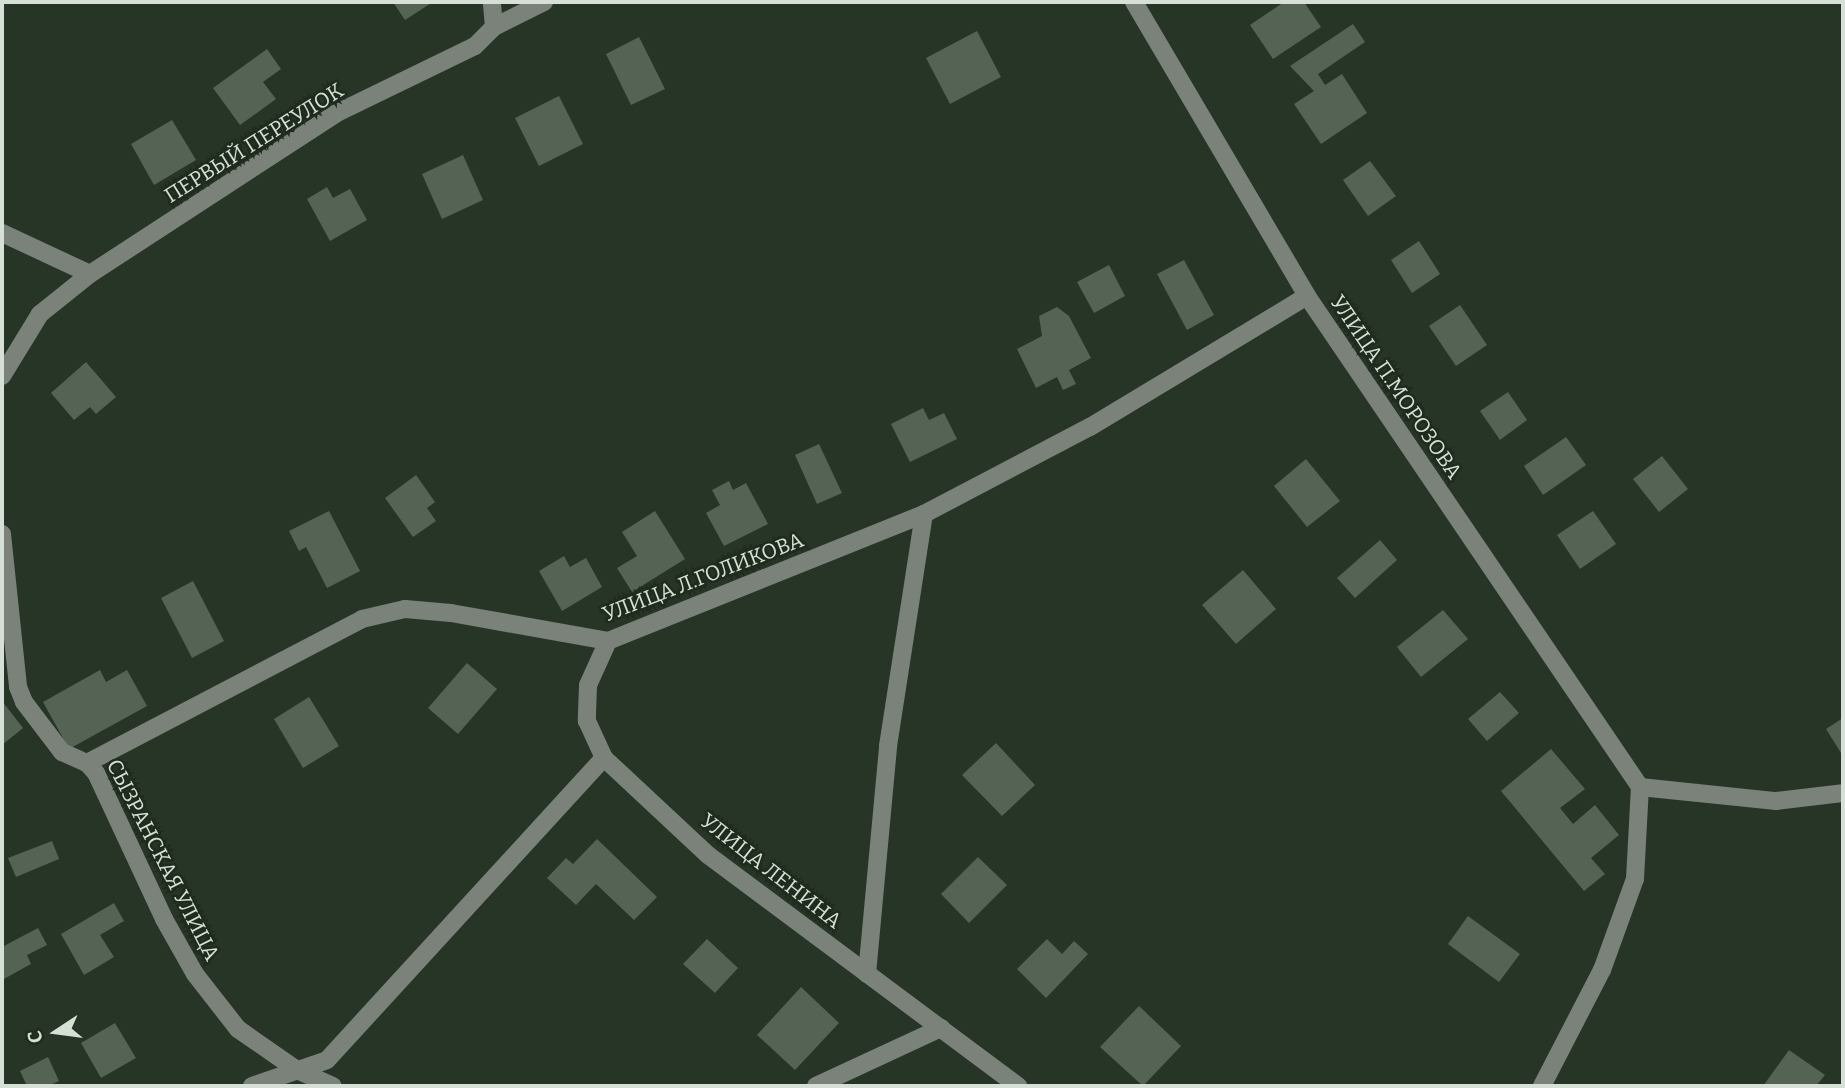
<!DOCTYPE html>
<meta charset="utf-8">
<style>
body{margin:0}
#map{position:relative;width:1845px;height:1088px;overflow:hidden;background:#273527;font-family:Bitter,serif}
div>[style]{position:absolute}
.building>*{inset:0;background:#546353}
.minor>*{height:18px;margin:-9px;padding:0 9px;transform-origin:9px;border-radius:9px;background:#7b827a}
span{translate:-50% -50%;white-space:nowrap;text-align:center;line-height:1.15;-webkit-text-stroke:5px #1e2b1d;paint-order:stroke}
.street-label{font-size:21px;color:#d7e0d7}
.frame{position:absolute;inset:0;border:4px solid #d7e0d7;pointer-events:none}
.north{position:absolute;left:21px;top:997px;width:70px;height:70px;-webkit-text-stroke:5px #1e2b1d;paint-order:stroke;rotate:257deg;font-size:19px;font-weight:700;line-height:28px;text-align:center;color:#d7e0d7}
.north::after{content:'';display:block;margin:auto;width:24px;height:32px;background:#d7e0d7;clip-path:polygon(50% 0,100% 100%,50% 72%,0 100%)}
</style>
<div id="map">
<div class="building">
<div style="clip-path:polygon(393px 2px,433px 2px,405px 20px)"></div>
<div style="clip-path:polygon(1284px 2px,1304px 2px,1321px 27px,1273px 59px,1250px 25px)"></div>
<div style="clip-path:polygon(1353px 24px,1365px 42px,1318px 74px,1325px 85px,1342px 74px,1367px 113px,1321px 144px,1294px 104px,1314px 91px,1290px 66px)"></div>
<div style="clip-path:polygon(977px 31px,1001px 77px,950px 104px,926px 58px)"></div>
<div style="clip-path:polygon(639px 37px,665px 89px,631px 105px,606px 54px)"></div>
<div style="clip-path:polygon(267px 49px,281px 69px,263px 82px,276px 99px,240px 125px,213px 88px)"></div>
<div style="clip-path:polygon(559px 96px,583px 144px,539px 166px,515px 118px)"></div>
<div style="clip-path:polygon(172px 120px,196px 160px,154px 185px,131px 144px)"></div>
<div style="clip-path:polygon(463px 155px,483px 200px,442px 219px,422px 174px)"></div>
<div style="clip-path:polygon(1370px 161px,1396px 196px,1368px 216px,1343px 180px)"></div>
<div style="clip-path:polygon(327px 187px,333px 198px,350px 189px,367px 220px,330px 241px,307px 199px)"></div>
<div style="clip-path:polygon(1419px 241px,1440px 274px,1412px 293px,1391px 260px)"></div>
<div style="clip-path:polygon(1184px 260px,1214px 315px,1187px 330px,1157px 274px)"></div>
<div style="clip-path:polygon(1109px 265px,1125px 296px,1094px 313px,1077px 282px)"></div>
<div style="clip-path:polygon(1460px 305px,1487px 345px,1456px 366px,1429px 326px)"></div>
<div style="clip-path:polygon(1057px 307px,1069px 316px,1091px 358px,1069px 370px,1076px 384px,1063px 390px,1057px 377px,1036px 388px,1017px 349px,1042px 336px,1039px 316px)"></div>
<div style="clip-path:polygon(86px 362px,116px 397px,96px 414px,90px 407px,74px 420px,51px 393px)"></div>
<div style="clip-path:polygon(1508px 392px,1527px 420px,1500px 440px,1480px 411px)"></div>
<div style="clip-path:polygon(923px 408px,929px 420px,944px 413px,957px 439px,910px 462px,891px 424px)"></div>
<div style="clip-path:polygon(1566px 437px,1586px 465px,1543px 495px,1524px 466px)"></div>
<div style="clip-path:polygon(819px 444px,842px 493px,817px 504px,795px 455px)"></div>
<div style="clip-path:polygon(1662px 456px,1688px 489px,1659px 512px,1633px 479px)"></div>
<div style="clip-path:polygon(1306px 459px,1340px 501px,1307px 527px,1274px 486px)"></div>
<div style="clip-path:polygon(416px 475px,435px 502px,427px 508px,436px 521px,413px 537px,385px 498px)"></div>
<div style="clip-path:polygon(729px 481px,733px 490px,746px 483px,768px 524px,724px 546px,706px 513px,720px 505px,712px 490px)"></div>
<div style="clip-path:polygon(329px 511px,360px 571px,327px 588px,306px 547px,299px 551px,289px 531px)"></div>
<div style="clip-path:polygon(655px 511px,685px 559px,632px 592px,617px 568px,637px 556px,622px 532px)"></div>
<div style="clip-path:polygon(1593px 511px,1616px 544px,1580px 569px,1557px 535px)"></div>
<div style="clip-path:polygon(1380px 540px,1397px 560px,1355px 598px,1337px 578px)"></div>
<div style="clip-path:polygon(564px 556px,570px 567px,586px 558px,602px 587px,562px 611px,539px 571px)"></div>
<div style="clip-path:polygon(1243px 570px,1276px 609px,1236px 644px,1202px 605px)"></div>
<div style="clip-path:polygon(193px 581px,224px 641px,192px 658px,161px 598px)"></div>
<div style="clip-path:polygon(1443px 610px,1468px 639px,1421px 677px,1397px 647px)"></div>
<div style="clip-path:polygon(467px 663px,497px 689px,458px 734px,428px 708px)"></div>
<div style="clip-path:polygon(100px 670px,106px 682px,127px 670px,147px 706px,69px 749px,43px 702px)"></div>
<div style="clip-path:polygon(1500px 692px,1519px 713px,1487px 741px,1468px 719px)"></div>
<div style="clip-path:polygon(309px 697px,339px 746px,303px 768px,274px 719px)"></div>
<div style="clip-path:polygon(2px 701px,23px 728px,2px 745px)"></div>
<div style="clip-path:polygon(1843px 718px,1843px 752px,1841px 753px,1826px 729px)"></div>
<div style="clip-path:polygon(996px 743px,1035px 785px,1002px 816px,962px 775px)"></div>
<div style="clip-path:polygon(1551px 749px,1585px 789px,1560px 808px,1573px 824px,1595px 805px,1619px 835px,1591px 858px,1605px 874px,1584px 891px,1501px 791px)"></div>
<div style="clip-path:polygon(597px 839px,657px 897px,634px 920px,596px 884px,576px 905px,547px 878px,566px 858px,573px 864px)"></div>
<div style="clip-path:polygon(52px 841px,59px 859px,16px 877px,8px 858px)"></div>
<div style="clip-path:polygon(978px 857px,1007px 885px,969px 923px,941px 894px)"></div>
<div style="clip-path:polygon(114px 903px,124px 921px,100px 935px,114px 957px,84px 975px,61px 934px)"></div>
<div style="clip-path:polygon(1468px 916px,1520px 954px,1499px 982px,1448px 944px)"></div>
<div style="clip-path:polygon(38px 928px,47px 945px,27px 955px,31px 964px,2px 980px,2px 947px)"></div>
<div style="clip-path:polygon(707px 939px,738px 968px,715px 993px,683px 964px)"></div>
<div style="clip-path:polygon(1047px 939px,1062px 954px,1074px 941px,1088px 954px,1046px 998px,1017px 969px)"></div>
<div style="clip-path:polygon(801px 987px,839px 1023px,795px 1070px,757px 1035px)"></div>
<div style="clip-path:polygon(1139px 1006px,1181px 1046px,1143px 1086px,1100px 1047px)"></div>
<div style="clip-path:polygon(115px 1023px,136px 1058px,101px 1078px,81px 1043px)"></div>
<div style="clip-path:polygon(1789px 1050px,1825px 1075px,1816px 1086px,1763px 1086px)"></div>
<div style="clip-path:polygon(48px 1057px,59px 1081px,48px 1086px,27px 1086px,20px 1071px)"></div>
</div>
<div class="minor">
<div style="left:1134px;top:2px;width:341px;rotate:59.5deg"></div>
<div style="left:1307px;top:296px;width:593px;rotate:55.85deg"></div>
<div style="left:494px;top:27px;width:56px;rotate:-26.6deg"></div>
<div style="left:2px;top:233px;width:97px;rotate:25deg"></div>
<div style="left:2px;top:376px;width:73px;rotate:-58.5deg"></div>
<div style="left:40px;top:314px;width:64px;rotate:-38.7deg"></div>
<div style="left:90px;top:274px;width:295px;rotate:-33.1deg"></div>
<div style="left:337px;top:113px;width:153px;rotate:-25.9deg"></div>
<div style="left:475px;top:46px;width:27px;rotate:-45deg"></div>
<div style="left:494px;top:27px;width:25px;rotate:-95deg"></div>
<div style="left:2px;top:534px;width:154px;rotate:84deg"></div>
<div style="left:18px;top:687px;width:16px;rotate:68deg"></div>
<div style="left:24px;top:702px;width:63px;rotate:52.8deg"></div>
<div style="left:62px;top:752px;width:27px;rotate:24deg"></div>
<div style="left:87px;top:763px;width:13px;rotate:48deg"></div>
<div style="left:96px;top:773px;width:161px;rotate:65deg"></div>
<div style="left:164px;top:919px;width:63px;rotate:60.6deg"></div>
<div style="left:195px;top:974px;width:70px;rotate:52deg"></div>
<div style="left:238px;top:1029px;width:72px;rotate:34.8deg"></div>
<div style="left:297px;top:1070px;width:39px;rotate:24deg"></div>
<div style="left:608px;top:641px;width:48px;rotate:114.4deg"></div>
<div style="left:588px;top:685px;width:36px;rotate:92deg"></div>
<div style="left:587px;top:721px;width:41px;rotate:65.3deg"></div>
<div style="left:604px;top:758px;width:142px;rotate:43deg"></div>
<div style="left:708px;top:855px;width:387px;rotate:36.7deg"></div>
<div style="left:87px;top:763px;width:310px;rotate:-27.6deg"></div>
<div style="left:362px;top:619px;width:44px;rotate:-13.1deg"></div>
<div style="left:405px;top:609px;width:46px;rotate:5deg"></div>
<div style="left:451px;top:613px;width:159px;rotate:10.1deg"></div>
<div style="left:608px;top:641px;width:341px;rotate:-21.9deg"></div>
<div style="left:924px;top:514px;width:187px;rotate:-27.7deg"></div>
<div style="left:1090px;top:427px;width:253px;rotate:-31.1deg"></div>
<div style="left:1640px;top:787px;width:137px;rotate:5.9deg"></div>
<div style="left:1776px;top:801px;width:67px;rotate:-6.8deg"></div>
<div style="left:867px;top:974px;width:229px;rotate:-84.7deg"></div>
<div style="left:888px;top:746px;width:235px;rotate:-81.2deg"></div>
<div style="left:252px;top:1086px;width:79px;rotate:-19.1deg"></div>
<div style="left:327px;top:1060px;width:410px;rotate:-47.5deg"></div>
<div style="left:816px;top:1086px;width:138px;rotate:-24.9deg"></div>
<div style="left:1542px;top:1086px;width:131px;rotate:-62.7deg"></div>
<div style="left:1602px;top:970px;width:97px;rotate:-70.1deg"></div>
<div style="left:1635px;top:879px;width:92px;rotate:-86.9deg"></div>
</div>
<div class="street-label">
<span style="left:254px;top:143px;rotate:-32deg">ПЕРВЫЙ ПЕРЕУЛОК</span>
<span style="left:1396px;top:387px;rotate:56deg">УЛИЦА П.МОРОЗОВА</span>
<span style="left:703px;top:577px;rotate:-21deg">УЛИЦА Л.ГОЛИКОВА</span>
<span style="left:163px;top:860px;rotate:63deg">СЫЗРАНСКАЯ УЛИЦА</span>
<span style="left:771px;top:871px;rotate:38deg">УЛИЦА ЛЕНИНА</span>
</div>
<div class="frame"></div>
<div class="north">С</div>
</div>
